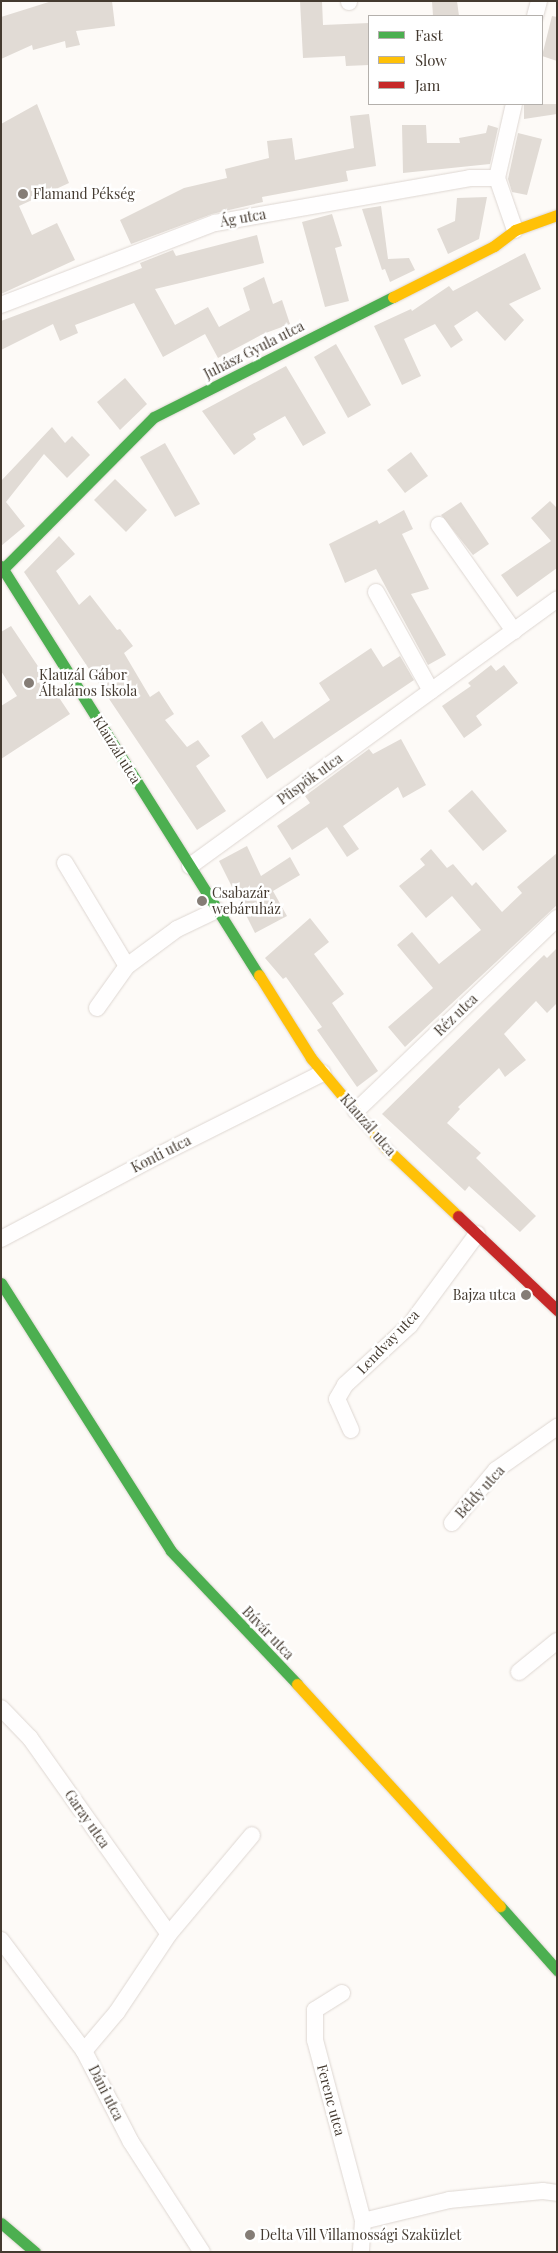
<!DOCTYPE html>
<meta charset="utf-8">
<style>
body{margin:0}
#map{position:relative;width:558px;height:2253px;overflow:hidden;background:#fdfaf7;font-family:"Playfair Display",serif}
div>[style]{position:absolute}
.building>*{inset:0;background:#e1dbd5}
.roads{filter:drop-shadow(0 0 1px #ded7d2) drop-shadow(0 0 1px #ded7d2)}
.street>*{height:16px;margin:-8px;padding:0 8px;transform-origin:8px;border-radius:8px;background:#fffefe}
.fast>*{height:11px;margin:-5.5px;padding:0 5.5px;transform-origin:5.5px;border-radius:5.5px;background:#4caf50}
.slow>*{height:11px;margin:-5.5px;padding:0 5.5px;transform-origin:5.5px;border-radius:5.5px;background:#ffc107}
.jam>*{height:11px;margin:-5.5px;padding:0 5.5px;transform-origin:5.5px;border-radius:5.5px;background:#c62828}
.dots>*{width:14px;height:14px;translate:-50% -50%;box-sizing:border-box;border:2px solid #fff;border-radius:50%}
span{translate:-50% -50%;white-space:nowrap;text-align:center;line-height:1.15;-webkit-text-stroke:5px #fff;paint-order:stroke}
.poi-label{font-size:14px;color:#443a30}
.left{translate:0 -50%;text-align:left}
.right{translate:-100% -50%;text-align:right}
.street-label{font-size:14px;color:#443a30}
.frame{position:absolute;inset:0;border:2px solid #443a30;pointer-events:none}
.legend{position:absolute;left:368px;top:15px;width:175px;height:90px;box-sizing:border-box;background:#fff;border:1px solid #b4b0ac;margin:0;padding:6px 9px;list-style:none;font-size:15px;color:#443a30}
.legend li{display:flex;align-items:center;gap:10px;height:25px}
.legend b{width:25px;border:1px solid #b4b0ac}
</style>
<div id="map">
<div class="building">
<div style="clip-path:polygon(52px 1px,112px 1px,115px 26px,76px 31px,80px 45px,66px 48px,65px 41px,33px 50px,32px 45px,1px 59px,1px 17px)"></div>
<div style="clip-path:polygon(300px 1px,322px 1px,323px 25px,369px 23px,369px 65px,346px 66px,345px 56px,303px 58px)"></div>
<div style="clip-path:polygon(432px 1px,457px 1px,459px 16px,433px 16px)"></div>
<div style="clip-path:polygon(552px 16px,557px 17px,557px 61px,542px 56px)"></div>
<div style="clip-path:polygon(37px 104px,69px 183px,19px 206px,32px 235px,57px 223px,75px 260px,1px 294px,1px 124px)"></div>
<div style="clip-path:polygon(524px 104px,557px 104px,557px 114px,524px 119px)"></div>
<div style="clip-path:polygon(369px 114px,376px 166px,346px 171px,348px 181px,262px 197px,263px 202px,212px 214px,131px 244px,120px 220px,184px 188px,227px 178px,225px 169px,269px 158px,267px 141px,292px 138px,295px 160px,354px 148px,350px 116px)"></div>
<div style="clip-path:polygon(402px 125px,426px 125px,427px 143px,460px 143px,459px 138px,486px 133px,488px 125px,498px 128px,490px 164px,403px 173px)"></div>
<div style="clip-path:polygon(518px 133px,542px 139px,527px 195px,512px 192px,508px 179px)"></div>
<div style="clip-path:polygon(487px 197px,479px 239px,448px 254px,437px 229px,455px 221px,457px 198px)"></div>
<div style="clip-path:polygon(381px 206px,388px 259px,409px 258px,415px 270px,390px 282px,385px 269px,382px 270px,362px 209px)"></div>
<div style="clip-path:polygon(332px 214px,342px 246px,335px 248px,349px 301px,325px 307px,302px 222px)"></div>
<div style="clip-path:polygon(257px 235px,264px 263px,155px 289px,175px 325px,208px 307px,219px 327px,250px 310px,243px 288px,264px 277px,273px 304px,282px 300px,290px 324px,263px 334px,218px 358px,205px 334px,163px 357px,134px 303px,75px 325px,78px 333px,60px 341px,53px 324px,1px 350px,1px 321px,142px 268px,140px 263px,173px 250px,176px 256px)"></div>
<div style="clip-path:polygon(525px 253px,541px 289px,509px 304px,524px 320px,505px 341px,477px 311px,454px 326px,463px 340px,451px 348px,435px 324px,404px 339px,421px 376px,402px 385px,374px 326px,411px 309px,412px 311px,449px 286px,453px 291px)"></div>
<div style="clip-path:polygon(336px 344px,371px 405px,348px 418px,314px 357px)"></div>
<div style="clip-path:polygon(286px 366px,326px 433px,303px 446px,285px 416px,253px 434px,256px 439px,234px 455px,202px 411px)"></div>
<div style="clip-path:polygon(125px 378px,147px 404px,120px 430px,97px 402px)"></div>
<div style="clip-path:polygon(52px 427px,65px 443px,72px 436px,90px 455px,67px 478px,44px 454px,6px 502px,25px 526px,1px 546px,1px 481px)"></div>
<div style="clip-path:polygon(165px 443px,200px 504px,175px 517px,140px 457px)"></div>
<div style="clip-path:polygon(411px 452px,428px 476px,405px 493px,387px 470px)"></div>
<div style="clip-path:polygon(115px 479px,147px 510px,126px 532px,94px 500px)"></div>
<div style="clip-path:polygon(550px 501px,557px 508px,557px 568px,517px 597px,501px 575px,551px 541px,531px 518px)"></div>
<div style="clip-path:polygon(461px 502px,489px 544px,473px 555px,441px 515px)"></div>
<div style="clip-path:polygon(404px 510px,413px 529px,402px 534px,429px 589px,411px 594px,446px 655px,428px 665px,376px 569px,345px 583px,329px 544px,377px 520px,379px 524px)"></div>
<div style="clip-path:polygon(59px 536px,75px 554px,56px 571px,79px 605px,90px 595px,117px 630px,120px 629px,133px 646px,124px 653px,150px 697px,159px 691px,174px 714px,165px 720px,187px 747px,198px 740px,210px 756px,196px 766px,226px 811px,197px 830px,24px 572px)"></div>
<div style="clip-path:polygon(11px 626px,70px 714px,1px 759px,1px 706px,17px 696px,1px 671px,1px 632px)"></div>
<div style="clip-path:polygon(371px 648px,383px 667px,400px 656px,414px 680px,267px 779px,241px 736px,262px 721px,274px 739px,330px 700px,319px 683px)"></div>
<div style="clip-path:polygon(491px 665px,496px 671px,504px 665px,518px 683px,476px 716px,482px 725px,464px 738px,442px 706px,471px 686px,468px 683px)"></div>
<div style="clip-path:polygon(401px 739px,426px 785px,403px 798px,398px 787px,343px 826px,359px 849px,347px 857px,327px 827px,292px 850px,277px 826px,310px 803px,305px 796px,369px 749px,373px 754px)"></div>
<div style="clip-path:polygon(472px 790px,507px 831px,483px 851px,448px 811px)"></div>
<div style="clip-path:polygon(247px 846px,261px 876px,290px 857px,300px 875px,273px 891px,287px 916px,255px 933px,219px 861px)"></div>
<div style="clip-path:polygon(431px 849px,447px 868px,453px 864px,472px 886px,476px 882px,502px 912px,522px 893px,517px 887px,557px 853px,557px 905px,405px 1047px,388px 1027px,433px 988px,397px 945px,412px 932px,439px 964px,481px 930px,452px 896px,426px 918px,399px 886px,425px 865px,420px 859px)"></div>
<div style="clip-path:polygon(310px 918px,329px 942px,314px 954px,344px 994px,332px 1003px,378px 1071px,357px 1087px,317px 1030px,322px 1027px,286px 977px,283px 979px,265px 958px)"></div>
<div style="clip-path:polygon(557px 948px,557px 1003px,547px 1013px,536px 1001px,504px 1034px,526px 1060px,505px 1077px,499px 1068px,458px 1107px,460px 1109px,447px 1123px,481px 1153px,476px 1158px,536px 1216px,520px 1232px,469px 1186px,465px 1191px,382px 1114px,544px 955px,547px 958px)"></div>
</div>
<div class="roads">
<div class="street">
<div style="left:349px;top:1px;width:1px;rotate:90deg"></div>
<div style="left:535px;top:16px;width:16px;rotate:-75deg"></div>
<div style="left:497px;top:178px;width:76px;rotate:-77.1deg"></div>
<div style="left:1px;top:305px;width:229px;rotate:-21deg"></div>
<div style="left:215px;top:223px;width:259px;rotate:-10deg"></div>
<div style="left:470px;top:178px;width:27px"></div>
<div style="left:497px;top:178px;width:55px;rotate:70.9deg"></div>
<div style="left:439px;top:525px;width:130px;rotate:54.7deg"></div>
<div style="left:376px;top:592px;width:113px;rotate:60.9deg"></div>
<div style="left:65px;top:863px;width:120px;rotate:59deg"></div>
<div style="left:190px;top:866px;width:454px;rotate:-36deg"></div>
<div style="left:97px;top:1008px;width:52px;rotate:-54.5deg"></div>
<div style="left:127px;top:966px;width:62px;rotate:-36.5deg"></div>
<div style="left:177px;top:929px;width:44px;rotate:-25.4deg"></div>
<div style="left:356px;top:1111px;width:279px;rotate:-43.8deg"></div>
<div style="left:1px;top:1239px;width:179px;rotate:-28deg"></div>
<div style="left:159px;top:1155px;width:183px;rotate:-26.6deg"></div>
<div style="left:351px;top:1430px;width:34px;rotate:-114deg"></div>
<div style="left:337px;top:1399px;width:16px;rotate:-60deg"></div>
<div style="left:345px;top:1385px;width:88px;rotate:-42.7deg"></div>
<div style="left:410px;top:1325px;width:113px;rotate:-53.6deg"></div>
<div style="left:452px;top:1523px;width:69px;rotate:-50.3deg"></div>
<div style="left:496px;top:1470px;width:75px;rotate:-35.2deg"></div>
<div style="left:519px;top:1672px;width:49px;rotate:-39.2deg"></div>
<div style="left:1px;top:1708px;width:42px;rotate:46deg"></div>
<div style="left:30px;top:1738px;width:240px;rotate:54.7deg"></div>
<div style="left:1px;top:1940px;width:139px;rotate:53.2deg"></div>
<div style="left:84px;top:2051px;width:102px;rotate:62.7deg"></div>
<div style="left:131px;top:2142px;width:131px;rotate:57.2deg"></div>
<div style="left:342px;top:1993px;width:32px;rotate:148deg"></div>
<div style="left:315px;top:2010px;width:30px;rotate:90deg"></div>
<div style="left:315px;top:2040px;width:187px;rotate:75.1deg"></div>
<div style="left:363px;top:2221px;width:31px;rotate:94deg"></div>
<div style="left:84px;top:2051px;width:51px;rotate:-49.8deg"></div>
<div style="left:117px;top:2012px;width:94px;rotate:-56.3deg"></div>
<div style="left:169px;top:1934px;width:129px;rotate:-50deg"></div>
<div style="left:363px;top:2221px;width:89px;rotate:-13.7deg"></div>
<div style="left:449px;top:2200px;width:94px;rotate:-5.5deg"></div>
<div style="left:543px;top:2191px;width:14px;rotate:8deg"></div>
</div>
<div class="fast">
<div style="left:1px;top:566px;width:484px;rotate:57.8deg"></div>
<div style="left:3px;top:569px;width:214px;rotate:-45.2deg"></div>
<div style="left:154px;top:417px;width:267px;rotate:-26.7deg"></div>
<div style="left:1px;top:1283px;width:317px;rotate:57.6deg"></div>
<div style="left:171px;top:1551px;width:183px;rotate:46.5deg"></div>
<div style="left:500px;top:1906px;width:86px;rotate:48.3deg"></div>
<div style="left:1px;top:2223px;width:45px;rotate:40.5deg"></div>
</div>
<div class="slow">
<div style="left:393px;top:297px;width:113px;rotate:-26.8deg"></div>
<div style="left:494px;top:246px;width:26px;rotate:-37deg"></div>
<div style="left:515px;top:230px;width:45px;rotate:-19.7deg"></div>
<div style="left:259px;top:975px;width:98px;rotate:57.9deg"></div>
<div style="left:311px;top:1058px;width:117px;rotate:50.2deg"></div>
<div style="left:386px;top:1148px;width:99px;rotate:43.4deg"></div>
<div style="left:297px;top:1684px;width:301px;rotate:47.6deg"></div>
</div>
<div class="jam">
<div style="left:458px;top:1216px;width:137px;rotate:43.5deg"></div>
</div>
</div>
<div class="dots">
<div style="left:23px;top:194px;background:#857d76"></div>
<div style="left:29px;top:683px;background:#857d76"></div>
<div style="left:202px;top:901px;background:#857d76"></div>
<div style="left:526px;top:1295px;background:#857d76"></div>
<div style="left:250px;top:2235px;background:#857d76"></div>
</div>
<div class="poi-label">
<span class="left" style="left:33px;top:194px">Flamand Pékség</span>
<span class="left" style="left:39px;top:683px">Klauzál Gábor<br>Általános Iskola</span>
<span class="left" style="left:212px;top:901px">Csabazár<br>webáruház</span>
<span class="right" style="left:516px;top:1295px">Bajza utca</span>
<span class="left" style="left:260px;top:2235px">Delta Vill Villamossági Szaküzlet</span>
</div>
<div class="street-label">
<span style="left:243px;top:218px;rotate:-10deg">Ág utca</span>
<span style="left:254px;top:350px;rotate:-27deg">Juhász Gyula utca</span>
<span style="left:117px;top:750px;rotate:58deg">Klauzál utca</span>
<span style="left:310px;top:779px;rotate:-36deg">Püspök utca</span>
<span style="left:456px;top:1015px;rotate:-44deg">Réz utca</span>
<span style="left:368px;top:1125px;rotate:49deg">Klauzál utca</span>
<span style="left:161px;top:1154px;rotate:-27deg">Konti utca</span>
<span style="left:388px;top:1342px;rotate:-46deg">Lendvay utca</span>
<span style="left:480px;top:1492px;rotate:-48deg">Béldy utca</span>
<span style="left:268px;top:1633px;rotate:46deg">Búvár utca</span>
<span style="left:87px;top:1819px;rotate:55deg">Garay utca</span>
<span style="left:106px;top:2093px;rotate:63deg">Dáni utca</span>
<span style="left:331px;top:2100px;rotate:75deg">Ferenc utca</span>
</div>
<div class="frame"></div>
<ul class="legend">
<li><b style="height:6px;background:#4caf50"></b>Fast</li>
<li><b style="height:6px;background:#ffc107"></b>Slow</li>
<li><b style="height:6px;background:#c62828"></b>Jam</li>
</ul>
</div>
